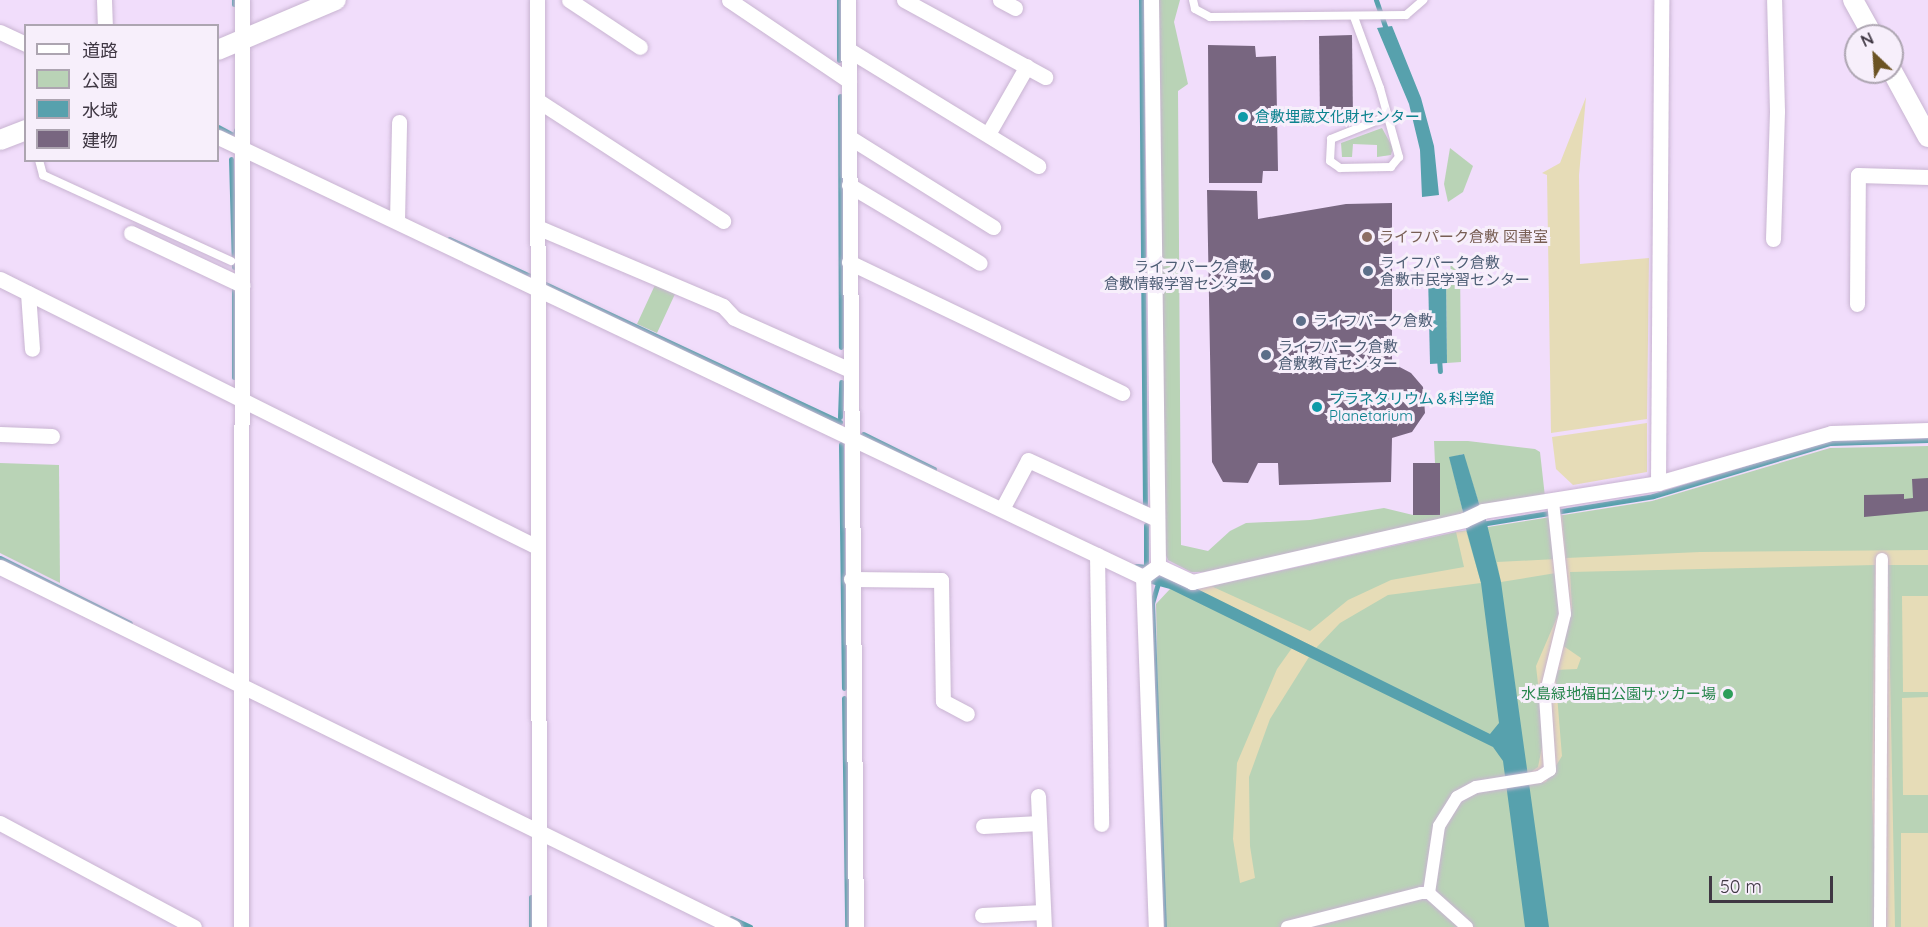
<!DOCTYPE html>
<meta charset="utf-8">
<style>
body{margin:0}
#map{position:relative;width:1928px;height:927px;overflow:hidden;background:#f1ddfb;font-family:Quicksand,"Noto Sans JP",sans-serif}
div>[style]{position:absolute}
.green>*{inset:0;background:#b9d3b6}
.sand>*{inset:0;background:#e6dcb7}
.water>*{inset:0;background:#57a1ad}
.stream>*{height:5px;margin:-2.5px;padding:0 2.5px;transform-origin:2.5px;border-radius:2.5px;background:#57a1ad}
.building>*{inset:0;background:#786680}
.roads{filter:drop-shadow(0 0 2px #c8b4d1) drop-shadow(0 0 2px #c8b4d1)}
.service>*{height:8px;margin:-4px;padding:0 4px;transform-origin:4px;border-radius:4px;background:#fff}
.pedestrian>*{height:12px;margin:-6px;padding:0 6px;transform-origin:6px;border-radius:6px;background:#fff}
.minor>*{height:15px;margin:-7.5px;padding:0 7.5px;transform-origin:7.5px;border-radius:7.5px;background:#fff}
.tertiary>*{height:20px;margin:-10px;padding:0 10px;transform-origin:10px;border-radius:10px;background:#fff}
.dots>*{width:16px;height:16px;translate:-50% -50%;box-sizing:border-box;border:3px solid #f7effb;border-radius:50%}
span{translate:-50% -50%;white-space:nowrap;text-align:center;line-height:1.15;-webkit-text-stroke:6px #f7effb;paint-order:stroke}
.culture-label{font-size:15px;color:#0d838f}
.left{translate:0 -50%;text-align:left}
.education-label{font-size:15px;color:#785e54}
.service-label{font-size:15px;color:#4e5e75}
.right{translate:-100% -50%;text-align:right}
.leisure-label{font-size:15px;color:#27864d}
.legend{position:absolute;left:24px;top:24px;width:195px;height:138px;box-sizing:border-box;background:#f7effb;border:2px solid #ada5b1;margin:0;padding:8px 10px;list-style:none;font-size:18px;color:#3f3743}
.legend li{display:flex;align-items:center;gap:12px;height:30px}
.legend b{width:30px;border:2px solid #ada5b1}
.north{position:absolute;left:1844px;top:24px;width:60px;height:60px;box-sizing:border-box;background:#f7effb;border:2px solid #ada5b1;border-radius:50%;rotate:335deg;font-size:16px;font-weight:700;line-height:24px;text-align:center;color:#3f3743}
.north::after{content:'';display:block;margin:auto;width:21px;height:27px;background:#6c5324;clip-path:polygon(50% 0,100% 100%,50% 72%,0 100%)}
.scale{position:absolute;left:1709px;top:876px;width:124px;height:27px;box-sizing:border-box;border:3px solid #3f3743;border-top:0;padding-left:8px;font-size:18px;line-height:21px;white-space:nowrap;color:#3f3743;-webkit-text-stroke:4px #f7effb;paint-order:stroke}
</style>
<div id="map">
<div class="green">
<div style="clip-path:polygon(1159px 0,1180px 0,1174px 22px,1188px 84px,1178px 91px,1181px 545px,1208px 551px,1230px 531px,1246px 523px,1310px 520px,1384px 508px,1413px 515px,1440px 515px,1440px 463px,1435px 463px,1434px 441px,1468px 441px,1535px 449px,1540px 452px,1545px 497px,1481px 510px,1463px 454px,1450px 458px,1464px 516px,1204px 572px,1191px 572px,1168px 560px,1163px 548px)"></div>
<div style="clip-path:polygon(1382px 128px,1393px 148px,1391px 155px,1377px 157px,1377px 145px,1353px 144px,1352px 157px,1342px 157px,1341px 143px)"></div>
<div style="clip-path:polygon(1450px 148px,1473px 166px,1463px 192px,1448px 202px,1444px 184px)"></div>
<div style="clip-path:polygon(1450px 260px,1457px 260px,1460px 265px,1461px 362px,1447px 363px,1446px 275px,1451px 274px)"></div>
<div style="clip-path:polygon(655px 285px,675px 294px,657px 333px,637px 324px)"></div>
<div style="clip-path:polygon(1928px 446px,1928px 927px,1162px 927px,1156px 604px,1170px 589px,1184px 583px,1211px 586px,1456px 532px,1652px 501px,1830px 448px)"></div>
<div style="clip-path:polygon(0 463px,59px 465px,60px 583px,0 553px)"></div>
</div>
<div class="sand">
<div style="clip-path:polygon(1586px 97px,1579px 175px,1580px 264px,1649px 258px,1647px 419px,1551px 433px,1547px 175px,1542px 173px,1560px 163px)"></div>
<div style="clip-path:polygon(1647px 423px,1647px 472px,1573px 485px,1556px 469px,1552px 437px)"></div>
<div style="clip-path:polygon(1562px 515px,1566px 558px,1700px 552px,1928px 550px,1928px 565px,1888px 565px,1895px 927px,1877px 927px,1872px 794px,1875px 565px,1570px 572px,1572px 608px,1562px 645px,1581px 658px,1577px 669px,1555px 670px,1562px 756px,1546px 782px,1530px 785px,1528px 774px,1538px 767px,1544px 737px,1536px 666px,1558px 615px,1561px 595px,1556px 573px,1501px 582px,1497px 562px,1556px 559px,1553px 517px)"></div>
<div style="clip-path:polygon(1466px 531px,1481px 583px,1388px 595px,1340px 623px,1316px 648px,1184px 583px,1211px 586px,1310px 631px,1348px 600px,1391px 580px,1464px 567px,1456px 532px)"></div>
<div style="clip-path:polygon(1902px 596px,1928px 596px,1928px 692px,1903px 692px)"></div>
<div style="clip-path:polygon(1292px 648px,1309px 657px,1270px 719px,1249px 777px,1250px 846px,1255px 878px,1240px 883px,1233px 839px,1237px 763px,1277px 669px)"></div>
<div style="clip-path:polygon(1928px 697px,1928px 795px,1903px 795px,1902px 698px)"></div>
<div style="clip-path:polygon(1901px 833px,1928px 833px,1928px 927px,1901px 927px)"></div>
</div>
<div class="water">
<div style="clip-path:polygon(1392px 26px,1421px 98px,1434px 146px,1439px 195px,1422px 197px,1420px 150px,1409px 104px,1377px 28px)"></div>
<div style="clip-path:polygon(1428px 274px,1446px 275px,1447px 363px,1430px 364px)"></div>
<div style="clip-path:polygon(1464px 454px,1481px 510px,1464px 516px,1449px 457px)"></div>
<div style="clip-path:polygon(1485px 516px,1501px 582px,1549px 927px,1525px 927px,1503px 761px,1493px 747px,1170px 589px,1148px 583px,1161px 571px,1490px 734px,1499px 723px,1481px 583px,1465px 525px)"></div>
</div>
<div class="stream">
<div style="left:234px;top:0;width:4px;rotate:90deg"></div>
<div style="left:839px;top:0;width:60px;rotate:90deg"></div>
<div style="left:1141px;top:0;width:506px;rotate:89.55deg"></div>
<div style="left:1376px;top:0;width:34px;rotate:71deg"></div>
<div style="left:840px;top:96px;width:251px;rotate:89.8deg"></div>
<div style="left:218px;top:127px;width:19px;rotate:28deg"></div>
<div style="left:235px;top:136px;width:6px;rotate:-81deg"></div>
<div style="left:231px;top:159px;width:108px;rotate:88.4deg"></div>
<div style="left:449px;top:239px;width:91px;rotate:24.6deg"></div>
<div style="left:543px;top:283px;width:328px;rotate:25.1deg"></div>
<div style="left:234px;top:285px;width:92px;rotate:90deg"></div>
<div style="left:1439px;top:358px;width:13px;rotate:86deg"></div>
<div style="left:840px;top:417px;width:35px;rotate:-88deg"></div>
<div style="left:863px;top:434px;width:79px;rotate:26.2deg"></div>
<div style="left:841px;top:444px;width:244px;rotate:89.3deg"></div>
<div style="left:1481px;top:524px;width:174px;rotate:-9.2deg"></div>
<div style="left:1653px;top:496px;width:185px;rotate:-16.7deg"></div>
<div style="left:1830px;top:443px;width:98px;rotate:-1.8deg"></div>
<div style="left:0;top:558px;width:145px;rotate:26.6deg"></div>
<div style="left:1136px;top:566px;width:10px;rotate:6deg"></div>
<div style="left:1146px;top:567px;width:42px;rotate:-90deg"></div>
<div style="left:1159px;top:580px;width:24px;rotate:107deg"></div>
<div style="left:1152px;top:603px;width:324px;rotate:87.9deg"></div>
<div style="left:844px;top:698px;width:229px;rotate:89.2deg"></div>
<div style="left:531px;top:897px;width:30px;rotate:90deg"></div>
<div style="left:731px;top:918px;width:21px;rotate:25deg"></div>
</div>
<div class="building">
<div style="clip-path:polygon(1352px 35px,1353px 120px,1320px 120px,1319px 36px)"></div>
<div style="clip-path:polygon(1208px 45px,1255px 46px,1256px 57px,1276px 56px,1278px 171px,1263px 171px,1262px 183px,1209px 183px)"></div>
<div style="clip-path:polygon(1207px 190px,1257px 191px,1258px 219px,1346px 204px,1392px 203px,1392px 363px,1411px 373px,1423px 387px,1425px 413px,1412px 432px,1392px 438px,1391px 482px,1279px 485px,1278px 463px,1258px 463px,1248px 483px,1223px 482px,1212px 462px)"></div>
<div style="clip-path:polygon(1413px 463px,1440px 463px,1440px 515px,1413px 515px)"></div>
<div style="clip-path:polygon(1928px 478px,1928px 511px,1864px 517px,1864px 495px,1904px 494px,1904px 499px,1913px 498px,1912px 479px)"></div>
</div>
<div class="roads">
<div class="service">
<div style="left:1193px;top:0;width:9px;rotate:77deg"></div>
<div style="left:1195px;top:9px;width:17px;rotate:28deg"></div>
<div style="left:1210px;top:17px;width:196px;rotate:-0.6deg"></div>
<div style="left:1406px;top:15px;width:23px;rotate:-41deg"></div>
<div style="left:1354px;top:17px;width:76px;rotate:69.9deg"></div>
<div style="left:1380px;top:88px;width:72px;rotate:74.6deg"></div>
<div style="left:1399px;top:157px;width:13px;rotate:129deg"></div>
<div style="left:1391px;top:167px;width:51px;rotate:178.9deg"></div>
<div style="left:1340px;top:168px;width:12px;rotate:-145deg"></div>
<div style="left:1330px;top:161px;width:22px;rotate:-87deg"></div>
<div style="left:1331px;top:139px;width:59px;rotate:-21.8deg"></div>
<div style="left:39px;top:160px;width:16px;rotate:75deg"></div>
<div style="left:43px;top:175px;width:207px;rotate:24.6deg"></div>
</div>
<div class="pedestrian">
<div style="left:1429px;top:893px;width:68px;rotate:-81.5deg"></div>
<div style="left:1439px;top:826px;width:34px;rotate:-58deg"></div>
<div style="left:1457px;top:797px;width:21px;rotate:-28deg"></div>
<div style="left:1476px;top:787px;width:64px;rotate:-9deg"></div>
<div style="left:1539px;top:777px;width:13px;rotate:-32deg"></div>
<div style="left:1550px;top:770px;width:74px;rotate:-93.9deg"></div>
<div style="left:1545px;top:696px;width:84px;rotate:-76.3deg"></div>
<div style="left:1565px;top:614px;width:114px;rotate:-96.1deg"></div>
<div style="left:1287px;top:927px;width:138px;rotate:-14.2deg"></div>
<div style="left:1421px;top:893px;width:8px"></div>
<div style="left:1429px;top:893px;width:51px;rotate:41.8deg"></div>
<div style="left:1880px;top:927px;width:368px;rotate:-89.7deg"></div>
</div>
<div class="minor">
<div style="left:104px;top:0;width:26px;rotate:88deg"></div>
<div style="left:537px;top:0;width:927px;rotate:89.88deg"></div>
<div style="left:569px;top:0;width:85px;rotate:33.5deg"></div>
<div style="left:729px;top:0;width:145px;rotate:34deg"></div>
<div style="left:848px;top:0;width:927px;rotate:89.51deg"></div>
<div style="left:904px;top:0;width:161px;rotate:28.6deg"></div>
<div style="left:1000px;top:0;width:17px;rotate:28deg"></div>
<div style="left:1151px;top:0;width:566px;rotate:89.29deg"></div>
<div style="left:1158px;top:566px;width:19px;rotate:144deg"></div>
<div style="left:1143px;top:577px;width:350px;rotate:87.9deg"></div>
<div style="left:0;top:32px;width:29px;rotate:25deg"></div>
<div style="left:849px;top:50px;width:222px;rotate:31.5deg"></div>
<div style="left:537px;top:100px;width:222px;rotate:33deg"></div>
<div style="left:988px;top:134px;width:78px;rotate:-60.2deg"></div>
<div style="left:218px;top:137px;width:1024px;rotate:25.44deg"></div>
<div style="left:849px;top:137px;width:170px;rotate:32deg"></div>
<div style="left:849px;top:185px;width:152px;rotate:30.8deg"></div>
<div style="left:397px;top:221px;width:99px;rotate:-88.8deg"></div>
<div style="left:537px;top:227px;width:202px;rotate:23deg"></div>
<div style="left:723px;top:306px;width:16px;rotate:47deg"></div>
<div style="left:734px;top:318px;width:127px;rotate:24.1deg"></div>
<div style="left:131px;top:233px;width:123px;rotate:25.1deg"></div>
<div style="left:1773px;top:239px;width:128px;rotate:-88.2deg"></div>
<div style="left:1777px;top:111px;width:111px;rotate:-91.5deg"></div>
<div style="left:849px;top:262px;width:303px;rotate:25.6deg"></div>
<div style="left:0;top:279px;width:600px;rotate:26.52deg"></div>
<div style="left:28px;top:293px;width:56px;rotate:85.9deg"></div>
<div style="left:1857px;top:304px;width:129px;rotate:-89.6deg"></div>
<div style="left:1858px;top:175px;width:70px;rotate:1.6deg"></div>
<div style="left:0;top:434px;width:52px;rotate:2.2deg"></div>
<div style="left:1658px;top:483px;width:483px;rotate:-89.6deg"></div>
<div style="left:1002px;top:509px;width:55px;rotate:-62deg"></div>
<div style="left:1028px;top:460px;width:142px;rotate:24.6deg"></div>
<div style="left:1097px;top:555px;width:269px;rotate:89.1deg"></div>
<div style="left:1158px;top:566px;width:38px;rotate:25deg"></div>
<div style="left:1192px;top:582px;width:279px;rotate:-12.8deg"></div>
<div style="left:1464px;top:520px;width:21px;rotate:-25deg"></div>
<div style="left:1483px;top:511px;width:177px;rotate:-9.1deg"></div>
<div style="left:1658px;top:483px;width:180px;rotate:-16.1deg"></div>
<div style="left:1831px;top:433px;width:97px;rotate:-1.8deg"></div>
<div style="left:0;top:567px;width:817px;rotate:26.16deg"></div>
<div style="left:851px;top:579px;width:90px;rotate:0.6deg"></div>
<div style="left:941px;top:580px;width:121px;rotate:89.1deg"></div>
<div style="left:943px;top:701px;width:27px;rotate:28deg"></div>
<div style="left:1038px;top:796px;width:131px;rotate:87.4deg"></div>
<div style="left:0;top:823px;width:220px;rotate:28.2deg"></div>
<div style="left:983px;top:826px;width:56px;rotate:-3.1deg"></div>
<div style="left:982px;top:915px;width:61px;rotate:-2.8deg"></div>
<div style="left:241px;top:927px;width:927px;rotate:-89.94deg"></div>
</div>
<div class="tertiary">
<div style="left:1853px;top:0;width:41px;rotate:60.9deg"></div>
<div style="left:218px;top:50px;width:128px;rotate:-23deg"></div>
<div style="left:1892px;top:71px;width:75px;rotate:61.4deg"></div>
<div style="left:0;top:140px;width:28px;rotate:-21deg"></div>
</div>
</div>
<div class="dots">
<div style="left:1243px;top:117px;background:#0f9aa8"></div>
<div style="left:1367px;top:237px;background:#8d6e63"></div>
<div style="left:1368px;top:271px;background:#5c6f8a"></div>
<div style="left:1266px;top:275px;background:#5c6f8a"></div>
<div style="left:1301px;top:321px;background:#5c6f8a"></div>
<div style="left:1266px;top:355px;background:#5c6f8a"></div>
<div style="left:1317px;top:407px;background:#0f9aa8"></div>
<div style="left:1728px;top:694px;background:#2e9e5b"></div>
</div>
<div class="culture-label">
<span class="left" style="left:1255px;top:117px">倉敷埋蔵文化財センター</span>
<span class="left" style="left:1329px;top:407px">プラネタリウム＆科学館<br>Planetarium</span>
</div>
<div class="education-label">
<span class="left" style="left:1379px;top:237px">ライフパーク倉敷 図書室</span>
</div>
<div class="service-label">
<span class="left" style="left:1380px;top:271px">ライフパーク倉敷<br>倉敷市民学習センター</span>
<span class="right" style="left:1254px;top:275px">ライフパーク倉敷<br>倉敷情報学習センター</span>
<span class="left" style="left:1313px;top:321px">ライフパーク倉敷</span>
<span class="left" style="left:1278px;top:355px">ライフパーク倉敷<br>倉敷教育センター</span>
</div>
<div class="leisure-label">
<span class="right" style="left:1716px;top:694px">水島緑地福田公園サッカー場</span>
</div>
<ul class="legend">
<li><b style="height:8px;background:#fff"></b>道路</li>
<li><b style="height:16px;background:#b9d3b6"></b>公園</li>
<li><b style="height:16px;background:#57a1ad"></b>水域</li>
<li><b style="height:16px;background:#786680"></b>建物</li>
</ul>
<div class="north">N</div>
<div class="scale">50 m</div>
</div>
